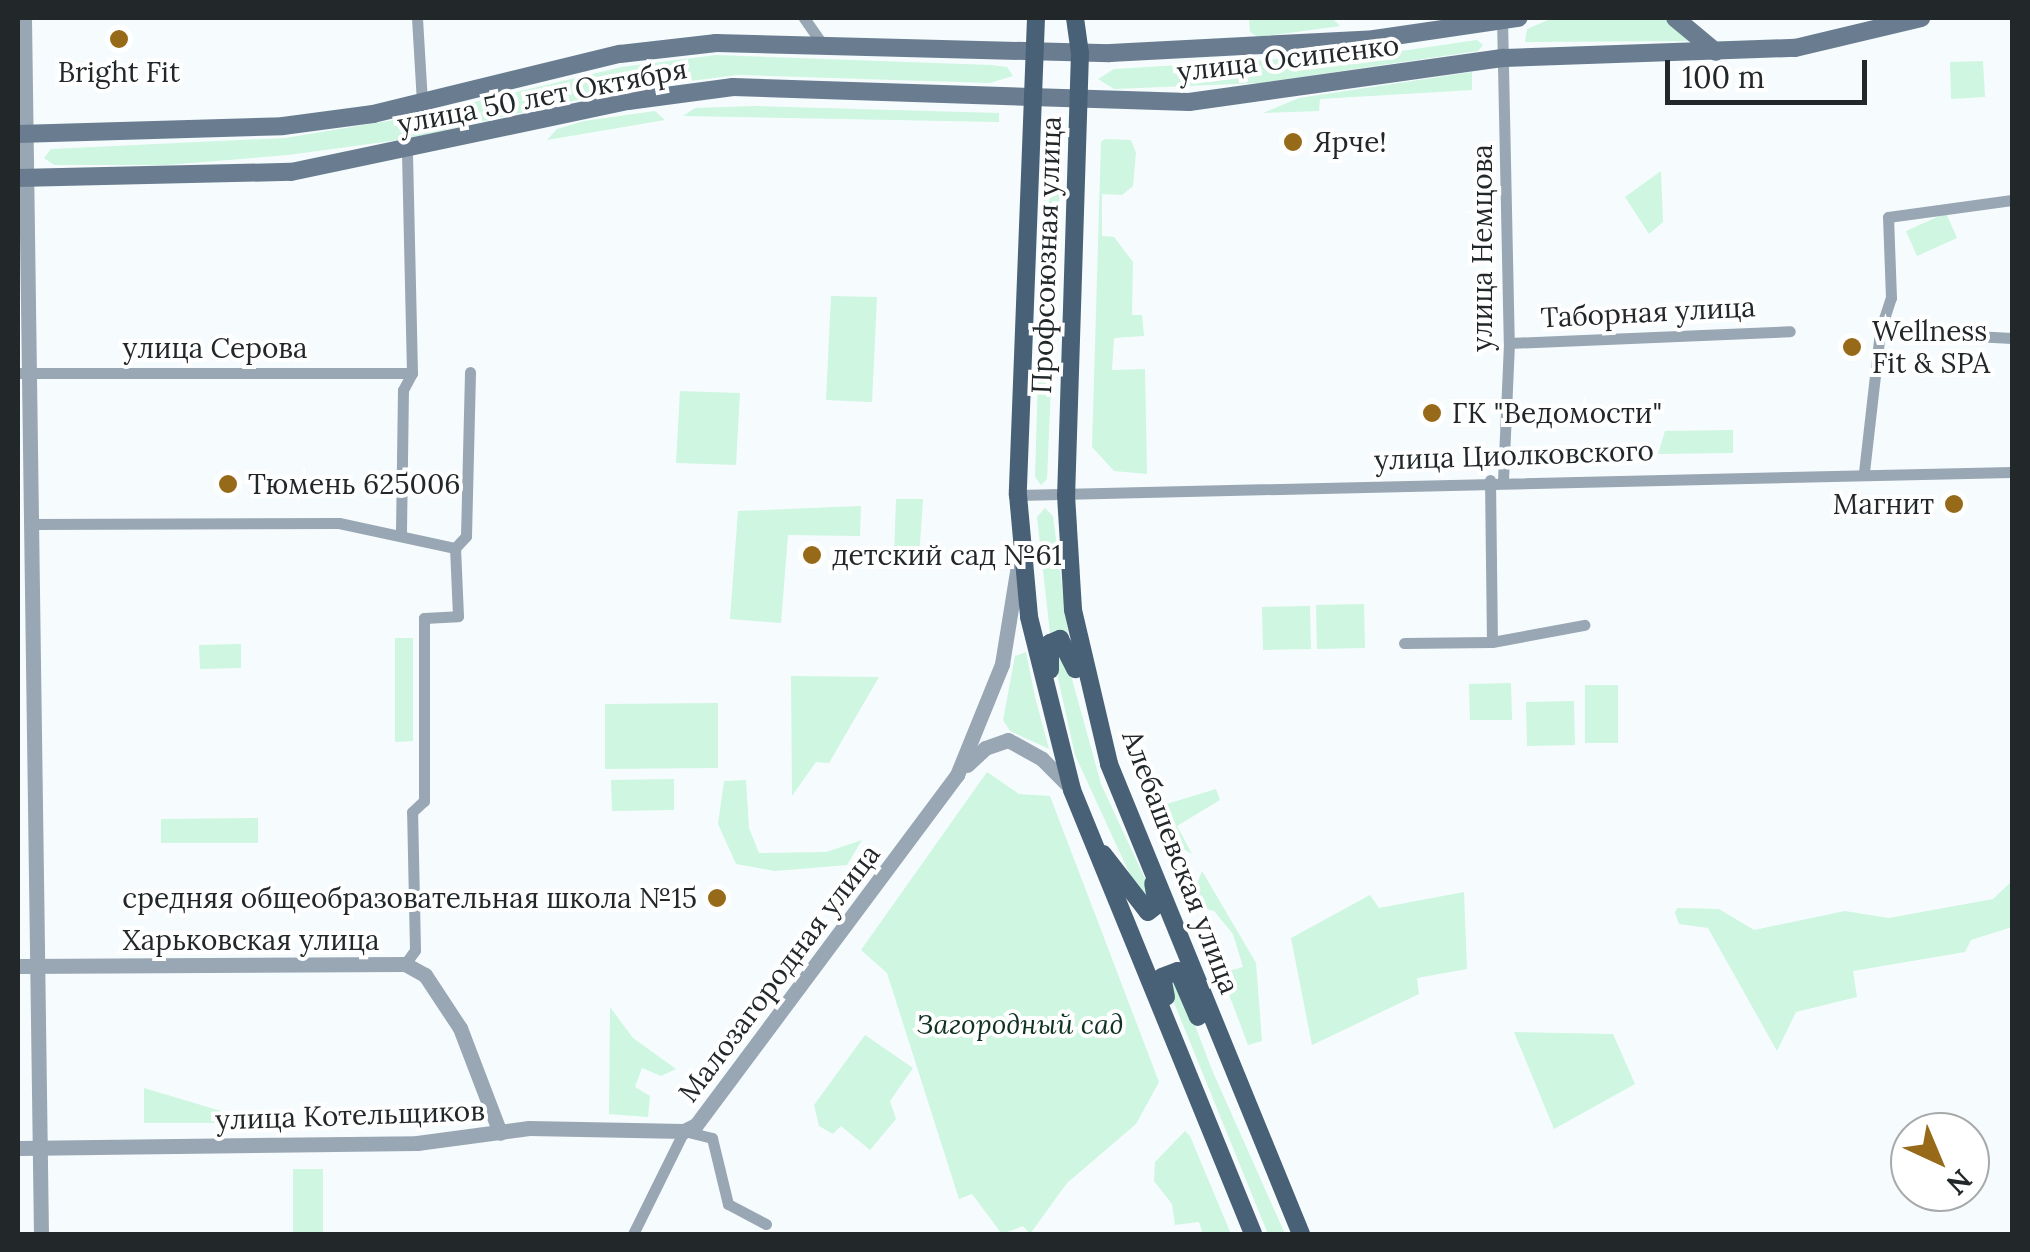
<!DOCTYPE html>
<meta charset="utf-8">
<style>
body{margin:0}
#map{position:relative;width:2030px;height:1252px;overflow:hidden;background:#f6fcfe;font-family:Lora,serif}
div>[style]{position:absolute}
.green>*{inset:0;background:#cef6e0}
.minor>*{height:11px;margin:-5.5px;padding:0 5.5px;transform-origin:5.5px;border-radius:5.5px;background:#99a6b3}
.tertiary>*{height:15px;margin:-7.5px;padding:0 7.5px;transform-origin:7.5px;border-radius:7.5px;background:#99a6b3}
.secondary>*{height:18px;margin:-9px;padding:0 9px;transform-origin:9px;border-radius:9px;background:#6a7d90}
.primary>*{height:18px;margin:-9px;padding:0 9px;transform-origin:9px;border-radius:9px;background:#496176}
.dots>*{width:28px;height:28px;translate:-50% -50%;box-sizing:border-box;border:5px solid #fff;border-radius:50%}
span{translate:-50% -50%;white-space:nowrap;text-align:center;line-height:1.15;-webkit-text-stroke:8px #fff;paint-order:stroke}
.street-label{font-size:28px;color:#22282a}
.poi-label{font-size:28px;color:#22282a}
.left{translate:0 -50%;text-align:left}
.right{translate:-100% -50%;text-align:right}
.park-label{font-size:28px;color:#0f3223;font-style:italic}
.frame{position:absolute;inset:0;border:20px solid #22282a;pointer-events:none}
.north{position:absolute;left:1890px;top:1112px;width:100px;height:100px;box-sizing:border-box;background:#fff;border:2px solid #a7a9aa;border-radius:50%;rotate:136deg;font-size:28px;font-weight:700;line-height:40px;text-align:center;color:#22282a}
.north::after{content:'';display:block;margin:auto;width:35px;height:45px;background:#966a18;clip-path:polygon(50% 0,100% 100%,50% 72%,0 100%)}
.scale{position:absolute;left:1665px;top:60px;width:202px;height:45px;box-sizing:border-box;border:5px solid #22282a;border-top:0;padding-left:12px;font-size:30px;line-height:35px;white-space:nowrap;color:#22282a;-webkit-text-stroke:8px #fff;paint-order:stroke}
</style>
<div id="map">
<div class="green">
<div style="clip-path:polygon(1249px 18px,1332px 18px,1340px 26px,1258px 37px,1250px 32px)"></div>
<div style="clip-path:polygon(1553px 18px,1670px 18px,1691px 41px,1525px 42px,1527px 29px)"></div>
<div style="clip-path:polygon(1477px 40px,1483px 45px,1478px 51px,1260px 83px,1114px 89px,1098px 79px,1114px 69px,1394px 52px)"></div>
<div style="clip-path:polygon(716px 55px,991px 65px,1007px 67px,1013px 76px,990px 83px,738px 75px,626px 89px,406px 139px,288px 155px,167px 165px,54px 165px,44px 158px,51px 149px,285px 138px,406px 118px,622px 67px)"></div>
<div style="clip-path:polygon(1983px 61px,1985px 97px,1951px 99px,1950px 62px)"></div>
<div style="clip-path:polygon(1472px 72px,1472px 90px,1320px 99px,1319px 111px,1263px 113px,1299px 98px)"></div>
<div style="clip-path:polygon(755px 106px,999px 113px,999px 122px,683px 116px,695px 108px)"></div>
<div style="clip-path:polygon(655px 111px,665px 120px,547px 140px,557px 129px,584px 121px)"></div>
<div style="clip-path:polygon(1055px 120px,1062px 135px,1047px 479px,1041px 485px,1035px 477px,1041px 278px,1047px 127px)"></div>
<div style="clip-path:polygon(1105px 139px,1131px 140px,1136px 153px,1133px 186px,1122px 195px,1102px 194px,1102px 236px,1114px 237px,1133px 262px,1132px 315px,1142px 315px,1144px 336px,1114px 338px,1112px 370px,1145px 369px,1147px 474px,1114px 471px,1092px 447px,1101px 142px)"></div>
<div style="clip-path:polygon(1661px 171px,1663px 222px,1649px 234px,1625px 197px)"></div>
<div style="clip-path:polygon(1946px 213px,1957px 238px,1917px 256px,1906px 231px)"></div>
<div style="clip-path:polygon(831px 296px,877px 297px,872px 402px,826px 400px)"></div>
<div style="clip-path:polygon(680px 391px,740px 393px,736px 465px,676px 463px)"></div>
<div style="clip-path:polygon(1733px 430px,1733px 453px,1658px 454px,1665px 431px)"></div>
<div style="clip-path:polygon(896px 499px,923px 499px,919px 558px,894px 557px)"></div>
<div style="clip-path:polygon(861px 506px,860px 536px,788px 535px,781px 623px,730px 619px,738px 511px)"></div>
<div style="clip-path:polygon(1045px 508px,1053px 516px,1069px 640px,1050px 633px,1037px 517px)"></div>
<div style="clip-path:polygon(1364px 604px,1365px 648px,1317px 649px,1316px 605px)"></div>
<div style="clip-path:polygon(1310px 606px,1311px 649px,1263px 650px,1262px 607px)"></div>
<div style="clip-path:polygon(395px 638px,413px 638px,413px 741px,395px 742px)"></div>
<div style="clip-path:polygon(241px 644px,241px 668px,200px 669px,199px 645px)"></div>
<div style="clip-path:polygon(1064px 650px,1101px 784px,1153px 896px,1143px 903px,1075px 755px,1052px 651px)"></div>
<div style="clip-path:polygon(1026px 652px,1035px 697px,1049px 749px,1010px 731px,1003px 720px,1015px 656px)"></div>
<div style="clip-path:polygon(791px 676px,879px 677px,829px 763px,816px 762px,792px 796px)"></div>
<div style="clip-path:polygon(1511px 683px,1512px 720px,1470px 720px,1469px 684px)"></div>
<div style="clip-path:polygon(1585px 685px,1618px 685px,1618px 743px,1585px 743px)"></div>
<div style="clip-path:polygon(1574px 701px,1575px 745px,1527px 746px,1526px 702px)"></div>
<div style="clip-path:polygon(718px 703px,718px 768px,605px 769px,605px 704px)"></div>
<div style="clip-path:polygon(987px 772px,1019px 794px,1050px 796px,1159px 1082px,1136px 1124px,1067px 1183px,1030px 1234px,1023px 1226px,1002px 1234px,972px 1194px,959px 1199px,887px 973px,861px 950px)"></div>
<div style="clip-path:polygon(674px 779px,674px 810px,612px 811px,611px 780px)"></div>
<div style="clip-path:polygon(746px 780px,749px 828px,759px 853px,826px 852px,862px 840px,847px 865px,775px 871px,736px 864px,718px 824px,724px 781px)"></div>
<div style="clip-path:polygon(1216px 789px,1220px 800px,1177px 826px,1192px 854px,1173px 843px,1160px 806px)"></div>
<div style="clip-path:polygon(258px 818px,258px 843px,161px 843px,161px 819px)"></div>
<div style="clip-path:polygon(1202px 871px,1256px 963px,1262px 1041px,1248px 1045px,1221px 973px,1243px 967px,1233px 934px,1214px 911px,1198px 907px,1193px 895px)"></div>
<div style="clip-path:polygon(2012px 881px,2012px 927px,1971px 940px,1965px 952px,1853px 971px,1857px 997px,1796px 1012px,1777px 1051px,1708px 928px,1679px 924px,1675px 913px,1677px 908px,1719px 909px,1754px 930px,1845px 911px,1889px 918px,1993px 899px)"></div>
<div style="clip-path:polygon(1464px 892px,1467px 969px,1417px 978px,1419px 994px,1312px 1045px,1291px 938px,1370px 895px,1379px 908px)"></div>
<div style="clip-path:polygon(1177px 978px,1212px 1070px,1285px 1234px,1268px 1234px,1166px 983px)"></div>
<div style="clip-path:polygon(610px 1007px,633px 1038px,676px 1069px,661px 1076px,642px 1068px,635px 1087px,650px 1096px,648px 1117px,609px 1114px)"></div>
<div style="clip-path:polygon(1514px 1032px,1613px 1034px,1635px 1084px,1554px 1129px)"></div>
<div style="clip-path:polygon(865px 1035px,913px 1068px,890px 1101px,896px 1119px,870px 1150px,841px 1126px,833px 1134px,819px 1126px,814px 1105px)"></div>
<div style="clip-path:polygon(144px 1088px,231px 1114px,231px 1123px,144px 1123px)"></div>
<div style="clip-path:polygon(1185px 1131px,1190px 1136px,1231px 1234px,1203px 1234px,1199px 1222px,1175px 1225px,1172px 1204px,1154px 1181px,1155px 1162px)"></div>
<div style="clip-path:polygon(293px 1169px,323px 1169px,323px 1234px,293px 1234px)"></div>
</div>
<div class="minor">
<div style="left:417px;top:18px;width:84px;rotate:86.6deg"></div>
<div style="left:804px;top:18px;width:29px;rotate:55deg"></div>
<div style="left:1502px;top:18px;width:325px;rotate:88.8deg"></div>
<div style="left:1509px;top:343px;width:137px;rotate:92.5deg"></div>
<div style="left:1880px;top:331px;width:35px;rotate:-72deg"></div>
<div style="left:1891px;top:298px;width:81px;rotate:-92.1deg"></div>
<div style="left:1888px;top:217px;width:125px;rotate:-7.8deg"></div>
<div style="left:1509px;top:343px;width:281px;rotate:-2.4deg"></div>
<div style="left:18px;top:373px;width:394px"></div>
<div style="left:1864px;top:472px;width:142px;rotate:-83.5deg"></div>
<div style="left:1880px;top:331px;width:132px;rotate:3deg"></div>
<div style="left:1490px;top:480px;width:162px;rotate:89.3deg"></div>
<div style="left:1018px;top:495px;width:994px;rotate:-1.33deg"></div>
<div style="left:31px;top:524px;width:308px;rotate:-0.2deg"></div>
<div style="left:339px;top:523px;width:119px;rotate:12.2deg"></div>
<div style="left:401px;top:532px;width:142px;rotate:-89.2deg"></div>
<div style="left:403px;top:390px;width:19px;rotate:-62deg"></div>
<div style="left:412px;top:373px;width:222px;rotate:-91.3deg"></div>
<div style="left:1404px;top:643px;width:88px;rotate:-0.7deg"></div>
<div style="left:1492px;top:642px;width:94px;rotate:-10.5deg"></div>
<div style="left:405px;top:964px;width:17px;rotate:-54deg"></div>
<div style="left:415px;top:950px;width:138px;rotate:-91.2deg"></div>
<div style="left:412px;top:812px;width:16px;rotate:-43deg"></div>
<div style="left:424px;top:801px;width:183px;rotate:-90deg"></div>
<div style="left:424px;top:618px;width:34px;rotate:-3deg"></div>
<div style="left:458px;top:616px;width:68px;rotate:-92.5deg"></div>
<div style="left:455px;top:548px;width:16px;rotate:-47deg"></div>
<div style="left:466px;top:536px;width:164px;rotate:-88.6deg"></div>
<div style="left:633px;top:1234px;width:115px;rotate:-63.7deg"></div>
<div style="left:684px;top:1131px;width:29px;rotate:14deg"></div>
<div style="left:712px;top:1138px;width:68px;rotate:76.4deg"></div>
<div style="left:728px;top:1204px;width:43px;rotate:27.8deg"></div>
</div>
<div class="tertiary">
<div style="left:24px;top:18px;width:1216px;rotate:89.2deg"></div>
<div style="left:967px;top:765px;width:25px;rotate:-43deg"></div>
<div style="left:985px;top:748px;width:24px;rotate:-19deg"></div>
<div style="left:1008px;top:740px;width:39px;rotate:29deg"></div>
<div style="left:1042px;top:759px;width:38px;rotate:45deg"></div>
<div style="left:18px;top:966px;width:387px;rotate:-0.3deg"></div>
<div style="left:405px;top:964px;width:23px;rotate:29deg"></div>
<div style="left:425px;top:975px;width:64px;rotate:56.6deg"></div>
<div style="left:460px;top:1028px;width:112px;rotate:69.1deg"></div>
<div style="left:18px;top:1148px;width:399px;rotate:-0.7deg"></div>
<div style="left:417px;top:1143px;width:113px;rotate:-7.6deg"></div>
<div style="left:529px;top:1128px;width:155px;rotate:1.1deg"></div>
<div style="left:684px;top:1131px;width:13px;rotate:-27deg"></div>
<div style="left:696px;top:1125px;width:437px;rotate:-53.3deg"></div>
<div style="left:957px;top:775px;width:120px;rotate:-67.9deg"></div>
<div style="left:1002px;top:664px;width:106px;rotate:-80.8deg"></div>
</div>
<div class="secondary">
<div style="left:1675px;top:18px;width:53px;rotate:39.7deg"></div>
<div style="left:18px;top:134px;width:265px;rotate:-1.7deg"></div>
<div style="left:283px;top:126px;width:91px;rotate:-7.6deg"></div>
<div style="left:373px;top:114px;width:254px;rotate:-13.7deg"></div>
<div style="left:620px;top:54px;width:97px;rotate:-6.5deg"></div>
<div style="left:716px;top:43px;width:394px;rotate:1.5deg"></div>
<div style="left:1110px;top:53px;width:264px;rotate:-3deg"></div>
<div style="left:1374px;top:39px;width:146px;rotate:-8.3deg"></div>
<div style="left:18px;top:178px;width:273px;rotate:-1.3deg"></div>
<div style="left:291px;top:172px;width:344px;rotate:-11.9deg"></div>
<div style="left:628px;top:101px;width:106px;rotate:-7.6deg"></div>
<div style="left:733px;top:87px;width:456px;rotate:1.9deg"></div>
<div style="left:1189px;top:102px;width:318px;rotate:-8deg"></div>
<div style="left:1504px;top:58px;width:291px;rotate:-2deg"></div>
<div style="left:1795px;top:48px;width:130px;rotate:-13.4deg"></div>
</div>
<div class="primary">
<div style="left:1036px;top:18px;width:477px;rotate:92.2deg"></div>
<div style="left:1018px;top:495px;width:122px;rotate:84.8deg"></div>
<div style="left:1029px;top:617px;width:178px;rotate:76deg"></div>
<div style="left:1072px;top:790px;width:479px;rotate:67.8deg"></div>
<div style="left:1075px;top:18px;width:35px;rotate:82deg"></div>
<div style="left:1080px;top:53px;width:442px;rotate:91.8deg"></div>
<div style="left:1066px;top:495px;width:115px;rotate:86.5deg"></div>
<div style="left:1073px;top:610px;width:158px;rotate:76.8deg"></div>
<div style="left:1109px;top:764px;width:508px;rotate:67.78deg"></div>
<div style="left:1050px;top:670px;width:27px;rotate:-90deg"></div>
<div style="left:1050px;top:643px;width:11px;rotate:-22deg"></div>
<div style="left:1060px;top:639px;width:34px;rotate:63deg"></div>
<div style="left:1103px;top:854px;width:73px;rotate:52.2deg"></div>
<div style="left:1148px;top:912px;width:11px;rotate:-38deg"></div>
<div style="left:1157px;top:905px;width:22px;rotate:-100deg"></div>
<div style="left:1166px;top:997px;width:20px;rotate:-101deg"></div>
<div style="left:1162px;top:977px;width:17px;rotate:-21deg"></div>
<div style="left:1178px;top:971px;width:50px;rotate:66.5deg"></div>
</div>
<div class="dots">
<div style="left:119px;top:39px;background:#966a18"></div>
<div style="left:1293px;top:142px;background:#966a18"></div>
<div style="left:1852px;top:347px;background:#966a18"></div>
<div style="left:1432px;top:413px;background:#966a18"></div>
<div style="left:228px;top:484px;background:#966a18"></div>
<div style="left:1954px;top:504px;background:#966a18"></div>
<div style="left:812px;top:555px;background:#966a18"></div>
<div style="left:717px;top:898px;background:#966a18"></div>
</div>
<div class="street-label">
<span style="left:1288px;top:58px;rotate:-7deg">улица Осипенко</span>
<span style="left:542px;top:96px;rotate:-11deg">улица 50 лет Октября</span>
<span style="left:1482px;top:248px;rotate:-90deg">улица Немцова</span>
<span style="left:1046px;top:255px;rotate:-88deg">Профсоюзная улица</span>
<span style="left:1648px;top:312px;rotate:-3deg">Таборная улица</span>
<span style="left:215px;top:348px">улица Серова</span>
<span style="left:1514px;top:455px;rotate:-2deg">улица Циолковского</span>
<span style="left:1181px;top:862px;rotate:69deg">Алебашевская улица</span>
<span style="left:251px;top:940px">Харьковская улица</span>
<span style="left:779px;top:973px;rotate:-53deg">Малозагородная улица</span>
<span style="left:350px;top:1115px;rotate:-2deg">улица Котельщиков</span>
</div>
<div class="poi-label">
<span style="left:119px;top:72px">Bright Fit</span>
<span class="left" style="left:1313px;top:142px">Ярче!</span>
<span class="left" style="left:1872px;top:347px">Wellness<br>Fit &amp; SPA</span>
<span class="left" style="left:1452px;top:413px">ГК "Ведомости"</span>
<span class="left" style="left:248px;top:484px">Тюмень 625006</span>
<span class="right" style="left:1934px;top:504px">Магнит</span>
<span class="left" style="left:832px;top:555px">детский сад №61</span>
<span class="right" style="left:697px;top:898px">средняя общеобразовательная школа №15</span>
</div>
<div class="park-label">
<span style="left:1020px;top:1024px">Загородный сад</span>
</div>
<div class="frame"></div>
<div class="north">N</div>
<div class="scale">100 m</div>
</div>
